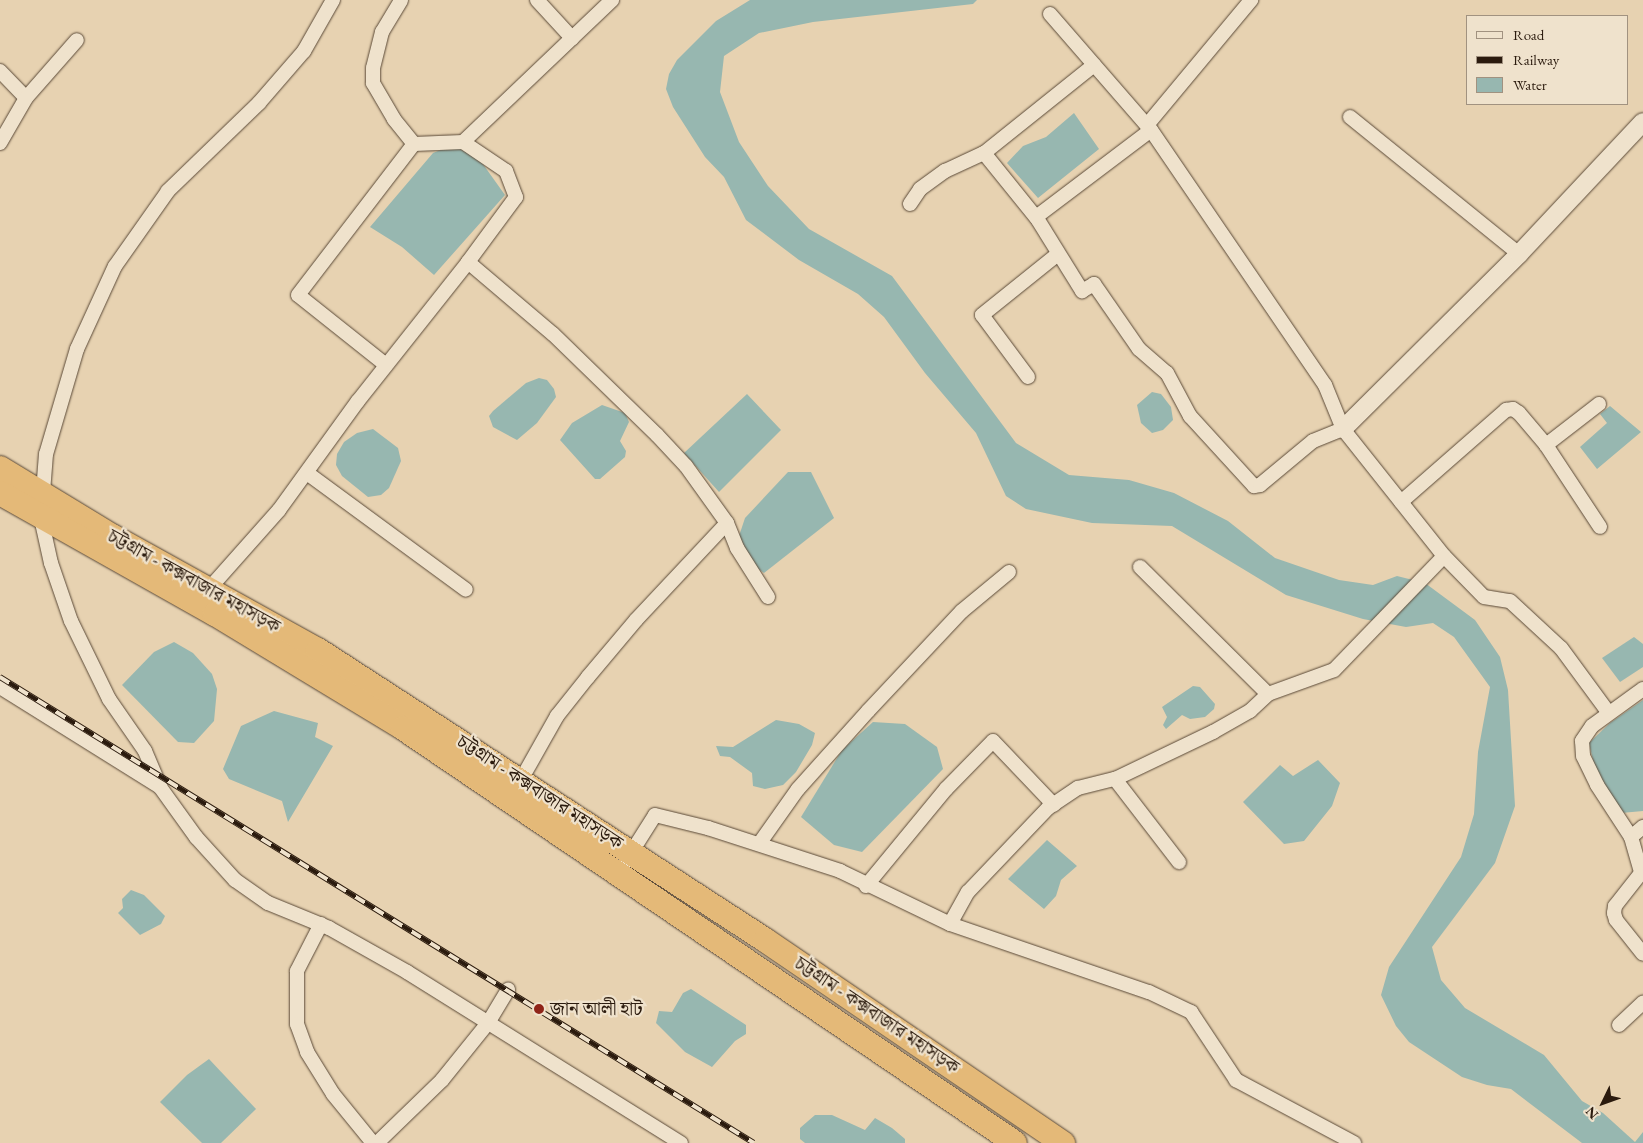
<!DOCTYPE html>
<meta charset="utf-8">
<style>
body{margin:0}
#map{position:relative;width:1643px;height:1143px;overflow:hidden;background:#e7d2b1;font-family:"EB Garamond","Noto Serif Bengali",serif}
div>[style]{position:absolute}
.water>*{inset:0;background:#97b7b0}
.roads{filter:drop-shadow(0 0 1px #5a4937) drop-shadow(0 0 1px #5a4937)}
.minor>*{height:14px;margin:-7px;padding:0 7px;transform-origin:7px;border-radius:7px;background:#efe2cc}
.tertiary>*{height:18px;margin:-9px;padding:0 9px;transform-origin:9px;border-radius:9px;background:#efe2cc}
.trunk>*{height:24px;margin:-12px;padding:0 12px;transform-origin:12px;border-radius:12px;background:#e4b978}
.rail>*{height:5.5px;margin-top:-2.75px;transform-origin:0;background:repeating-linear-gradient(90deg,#efe2cc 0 11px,#2b1b0e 0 22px);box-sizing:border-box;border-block:1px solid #2b1b0e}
.dots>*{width:14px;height:14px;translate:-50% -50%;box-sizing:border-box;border:2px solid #efe2cc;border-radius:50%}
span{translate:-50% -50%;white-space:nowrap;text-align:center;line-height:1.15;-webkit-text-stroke:4.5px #efe2cc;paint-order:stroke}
.street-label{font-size:19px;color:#2b1b0e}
.poi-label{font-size:19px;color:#2b1b0e}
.left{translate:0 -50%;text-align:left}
.legend{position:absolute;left:1466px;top:15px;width:162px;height:90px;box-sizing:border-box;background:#efe2cc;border:1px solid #a19280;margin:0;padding:6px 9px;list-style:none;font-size:15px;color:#2b1b0e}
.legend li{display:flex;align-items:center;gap:10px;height:25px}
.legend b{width:25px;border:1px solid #a19280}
.north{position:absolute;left:1578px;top:1078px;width:50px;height:50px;-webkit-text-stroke:4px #efe2cc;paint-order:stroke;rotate:228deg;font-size:14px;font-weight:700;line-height:20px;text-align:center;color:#2b1b0e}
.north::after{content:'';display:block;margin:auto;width:18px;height:22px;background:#2b1b0e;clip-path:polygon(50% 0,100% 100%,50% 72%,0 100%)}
</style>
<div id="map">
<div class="water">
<div style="clip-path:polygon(750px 0,977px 0,973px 4px,813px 22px,759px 33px,724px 56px,720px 92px,739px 142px,768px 186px,809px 229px,892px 276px,1016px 443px,1069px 475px,1129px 480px,1174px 493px,1228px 521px,1275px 558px,1339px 580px,1373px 585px,1397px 576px,1425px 583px,1475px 620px,1500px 657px,1508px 690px,1515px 806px,1495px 863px,1432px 947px,1441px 980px,1465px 1008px,1544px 1055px,1582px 1101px,1603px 1113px,1635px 1142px,1643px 1132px,1643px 1143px,1582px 1143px,1511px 1089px,1487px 1085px,1462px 1077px,1409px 1042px,1396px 1026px,1381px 995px,1389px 967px,1461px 857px,1474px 814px,1478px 752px,1490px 687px,1454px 637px,1433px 623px,1406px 627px,1363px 619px,1286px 595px,1172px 526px,1092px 523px,1026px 509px,1006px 496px,976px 433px,925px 373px,884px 317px,858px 294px,799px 260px,746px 220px,724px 177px,705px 157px,673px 107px,666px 89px,669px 74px,677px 60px,716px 21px)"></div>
<div style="clip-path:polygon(1074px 113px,1099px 149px,1038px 198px,1007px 163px,1023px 146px,1046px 137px)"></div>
<div style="clip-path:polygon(453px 145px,480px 160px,505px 195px,434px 275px,402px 247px,370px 227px,433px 153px)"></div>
<div style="clip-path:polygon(539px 378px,547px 380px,554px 389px,556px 397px,537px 423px,517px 440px,493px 427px,489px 416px,493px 411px,526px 383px)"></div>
<div style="clip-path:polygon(1152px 392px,1161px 394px,1171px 407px,1173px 420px,1163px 430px,1152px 433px,1141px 423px,1137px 405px)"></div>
<div style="clip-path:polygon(747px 394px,781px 430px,719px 492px,684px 453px)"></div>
<div style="clip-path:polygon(602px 405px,625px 413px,629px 422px,620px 441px,626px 451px,625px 457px,600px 479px,595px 479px,560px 440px,572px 423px)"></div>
<div style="clip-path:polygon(1610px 406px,1641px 432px,1597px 469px,1580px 447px,1607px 423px,1600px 414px)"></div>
<div style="clip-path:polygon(373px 429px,398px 448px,401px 461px,389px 488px,381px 495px,368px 497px,342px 476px,336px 465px,337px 454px,344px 442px,357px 433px)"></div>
<div style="clip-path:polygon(788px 472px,811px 472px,834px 518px,764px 573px,754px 566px,739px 536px,745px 518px)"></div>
<div style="clip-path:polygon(1634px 637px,1643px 644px,1643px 667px,1620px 682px,1602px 658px)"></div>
<div style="clip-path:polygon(174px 642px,193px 653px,212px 674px,217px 689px,214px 721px,194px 743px,178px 742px,122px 685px,154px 652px)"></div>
<div style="clip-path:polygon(1193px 686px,1200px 687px,1215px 704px,1214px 709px,1205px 717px,1190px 719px,1182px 715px,1166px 729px,1163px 725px,1167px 717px,1162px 707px)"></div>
<div style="clip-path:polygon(1643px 700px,1643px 811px,1621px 813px,1595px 769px,1589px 743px,1610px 723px)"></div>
<div style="clip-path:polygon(274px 711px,318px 723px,315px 737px,333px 746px,288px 822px,282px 801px,229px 779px,223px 769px,241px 726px)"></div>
<div style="clip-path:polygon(776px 720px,799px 724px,815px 733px,812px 745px,796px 772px,783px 785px,765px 789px,753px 786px,752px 773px,730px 757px,720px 756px,716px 746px,733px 747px)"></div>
<div style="clip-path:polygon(873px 722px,905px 724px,937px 747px,943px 769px,862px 852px,834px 845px,801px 817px,842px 750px)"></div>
<div style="clip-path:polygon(1318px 760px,1340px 783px,1332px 806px,1304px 841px,1284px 844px,1243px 802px,1280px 765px,1293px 776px)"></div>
<div style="clip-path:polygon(1047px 840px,1077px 866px,1061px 880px,1056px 896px,1044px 909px,1008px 879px)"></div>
<div style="clip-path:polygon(131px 890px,144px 895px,165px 916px,161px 924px,140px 935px,118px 913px,123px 908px,122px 899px)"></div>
<div style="clip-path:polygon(691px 989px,746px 1025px,746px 1034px,735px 1041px,712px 1067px,685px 1052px,656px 1023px,659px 1011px,672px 1012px,683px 993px)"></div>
<div style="clip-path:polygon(209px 1059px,256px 1109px,221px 1143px,202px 1143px,160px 1102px,187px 1075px)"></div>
<div style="clip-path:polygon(815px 1115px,832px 1115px,865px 1130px,875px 1118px,892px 1128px,905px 1139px,905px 1143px,805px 1143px,800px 1139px,800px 1128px)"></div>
</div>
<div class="roads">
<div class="minor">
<div style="left:333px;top:0;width:59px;rotate:119.6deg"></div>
<div style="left:304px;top:51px;width:69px;rotate:130.9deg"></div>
<div style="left:259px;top:103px;width:127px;rotate:136deg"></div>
<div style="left:168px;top:191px;width:92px;rotate:125.2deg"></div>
<div style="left:115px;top:266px;width:91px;rotate:114.6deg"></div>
<div style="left:77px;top:349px;width:109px;rotate:106.4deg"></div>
<div style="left:46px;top:454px;width:64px;rotate:94.5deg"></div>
<div style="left:41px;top:518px;width:46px;rotate:77.5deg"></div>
<div style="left:51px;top:563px;width:61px;rotate:71deg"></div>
<div style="left:71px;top:621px;width:87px;rotate:64deg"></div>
<div style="left:109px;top:699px;width:63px;rotate:55.3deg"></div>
<div style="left:145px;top:751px;width:39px;rotate:67deg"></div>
<div style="left:160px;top:787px;width:62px;rotate:54.2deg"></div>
<div style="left:196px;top:837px;width:58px;rotate:47.8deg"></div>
<div style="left:235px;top:880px;width:40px;rotate:34.9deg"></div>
<div style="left:268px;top:903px;width:66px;rotate:22.3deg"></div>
<div style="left:329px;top:928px;width:90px;rotate:29.4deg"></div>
<div style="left:407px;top:972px;width:323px;rotate:32deg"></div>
<div style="left:537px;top:0;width:52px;rotate:47.4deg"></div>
<div style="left:1050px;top:14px;width:154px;rotate:49deg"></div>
<div style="left:1151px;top:130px;width:309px;rotate:55.7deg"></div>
<div style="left:1325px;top:385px;width:48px;rotate:67.8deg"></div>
<div style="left:1343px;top:429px;width:162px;rotate:51.5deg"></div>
<div style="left:1444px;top:556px;width:57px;rotate:45.7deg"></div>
<div style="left:1484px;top:597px;width:26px;rotate:9deg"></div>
<div style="left:1510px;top:601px;width:69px;rotate:42.7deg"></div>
<div style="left:1561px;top:648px;width:79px;rotate:53.7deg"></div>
<div style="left:1094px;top:65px;width:141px;rotate:141.3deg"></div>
<div style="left:984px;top:153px;width:86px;rotate:51.1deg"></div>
<div style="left:1038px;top:220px;width:84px;rotate:58.2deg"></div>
<div style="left:1082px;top:291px;width:14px;rotate:-30deg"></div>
<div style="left:1094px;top:284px;width:79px;rotate:55.3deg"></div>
<div style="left:1139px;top:349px;width:37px;rotate:41deg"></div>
<div style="left:1167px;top:373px;width:49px;rotate:61.9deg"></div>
<div style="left:1190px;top:416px;width:95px;rotate:47.6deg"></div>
<div style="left:1254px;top:486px;width:6px;rotate:-9deg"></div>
<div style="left:1260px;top:485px;width:69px;rotate:-39.7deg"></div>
<div style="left:1313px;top:441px;width:32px;rotate:-22deg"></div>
<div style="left:0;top:71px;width:37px;rotate:46deg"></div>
<div style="left:26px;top:98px;width:52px;rotate:120deg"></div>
<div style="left:26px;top:98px;width:77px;rotate:-48.7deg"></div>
<div style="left:1350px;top:117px;width:218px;rotate:39deg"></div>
<div style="left:1147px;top:125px;width:163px;rotate:-50.2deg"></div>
<div style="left:463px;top:142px;width:206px;rotate:-43.6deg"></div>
<div style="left:414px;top:144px;width:49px;rotate:-2.3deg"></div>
<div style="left:463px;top:142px;width:52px;rotate:34deg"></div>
<div style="left:506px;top:171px;width:28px;rotate:69deg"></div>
<div style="left:516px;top:197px;width:81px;rotate:126.4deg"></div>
<div style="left:468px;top:262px;width:111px;rotate:40.3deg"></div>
<div style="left:553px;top:334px;width:145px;rotate:44.2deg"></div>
<div style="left:657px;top:435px;width:42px;rotate:46.9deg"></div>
<div style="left:686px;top:466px;width:70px;rotate:54.3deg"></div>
<div style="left:727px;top:523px;width:133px;rotate:133.2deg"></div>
<div style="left:636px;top:620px;width:75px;rotate:130.1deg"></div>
<div style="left:588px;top:677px;width:50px;rotate:128.5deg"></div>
<div style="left:557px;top:716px;width:73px;rotate:119.4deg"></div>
<div style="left:910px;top:204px;width:18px;rotate:-56deg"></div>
<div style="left:920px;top:189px;width:31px;rotate:-36deg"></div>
<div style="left:945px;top:171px;width:43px;rotate:-24.8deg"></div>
<div style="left:1036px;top:217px;width:144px;rotate:-37.1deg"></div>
<div style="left:386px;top:365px;width:112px;rotate:-141.5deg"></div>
<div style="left:298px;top:295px;width:190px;rotate:-52.5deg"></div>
<div style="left:414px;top:144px;width:32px;rotate:-129deg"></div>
<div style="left:394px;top:119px;width:42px;rotate:-120.3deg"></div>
<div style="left:373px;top:83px;width:15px;rotate:-90deg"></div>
<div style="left:373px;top:68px;width:37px;rotate:-76deg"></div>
<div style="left:382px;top:32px;width:37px;rotate:-59deg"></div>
<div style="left:1028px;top:377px;width:77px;rotate:-126.6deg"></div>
<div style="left:982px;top:315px;width:97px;rotate:-38.8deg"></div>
<div style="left:1546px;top:445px;width:98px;rotate:56.6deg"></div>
<div style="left:307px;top:473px;width:197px;rotate:36.3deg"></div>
<div style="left:1401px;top:502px;width:140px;rotate:-41.2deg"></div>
<div style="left:1506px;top:410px;width:7px;rotate:-8deg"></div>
<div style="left:1513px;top:409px;width:7px;rotate:34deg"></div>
<div style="left:1519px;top:413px;width:42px;rotate:49.8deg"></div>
<div style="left:1546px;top:445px;width:67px;rotate:-37.7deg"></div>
<div style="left:727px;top:523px;width:27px;rotate:68deg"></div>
<div style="left:737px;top:548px;width:58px;rotate:57.7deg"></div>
<div style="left:1140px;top:567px;width:180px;rotate:44.8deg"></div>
<div style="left:208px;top:590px;width:107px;rotate:-48.4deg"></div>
<div style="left:279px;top:510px;width:135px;rotate:-54.1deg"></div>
<div style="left:358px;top:401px;width:177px;rotate:-51.6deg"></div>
<div style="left:0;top:687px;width:189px;rotate:32deg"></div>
<div style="left:1643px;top:689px;width:63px;rotate:144deg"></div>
<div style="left:1592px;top:726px;width:18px;rotate:124deg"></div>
<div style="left:1582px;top:741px;width:15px;rotate:86deg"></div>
<div style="left:1583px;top:756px;width:32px;rotate:64deg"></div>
<div style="left:1597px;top:785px;width:62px;rotate:56.8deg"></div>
<div style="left:1631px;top:837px;width:37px;rotate:74deg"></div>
<div style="left:1641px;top:873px;width:42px;rotate:128.2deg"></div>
<div style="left:1615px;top:906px;width:7px;rotate:98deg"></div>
<div style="left:1614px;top:913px;width:7px;rotate:74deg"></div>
<div style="left:1616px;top:920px;width:43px;rotate:51.5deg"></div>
<div style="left:1115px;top:779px;width:105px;rotate:52.4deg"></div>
<div style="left:1631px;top:837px;width:16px;rotate:-40deg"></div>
<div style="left:759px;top:844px;width:67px;rotate:-54.7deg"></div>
<div style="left:798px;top:789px;width:105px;rotate:-48.1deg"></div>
<div style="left:868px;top:711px;width:137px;rotate:-46.8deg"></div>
<div style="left:962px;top:611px;width:61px;rotate:-39.7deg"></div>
<div style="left:619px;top:872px;width:67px;rotate:-57.7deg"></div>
<div style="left:655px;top:815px;width:55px;rotate:13.8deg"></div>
<div style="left:708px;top:828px;width:139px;rotate:18deg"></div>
<div style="left:840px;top:871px;width:122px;rotate:25.7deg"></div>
<div style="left:950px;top:924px;width:210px;rotate:18.9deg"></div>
<div style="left:1149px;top:992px;width:47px;rotate:25.5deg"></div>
<div style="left:1191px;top:1012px;width:82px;rotate:56.5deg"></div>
<div style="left:1236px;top:1080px;width:134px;rotate:28.1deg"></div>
<div style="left:866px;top:886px;width:126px;rotate:-50.5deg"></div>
<div style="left:946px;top:789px;width:67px;rotate:-45.6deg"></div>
<div style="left:993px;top:741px;width:88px;rotate:46.4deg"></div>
<div style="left:321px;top:924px;width:53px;rotate:117.1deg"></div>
<div style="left:297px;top:971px;width:53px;rotate:90deg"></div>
<div style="left:297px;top:1024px;width:30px;rotate:70deg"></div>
<div style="left:307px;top:1052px;width:49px;rotate:58.2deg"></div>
<div style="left:333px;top:1094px;width:63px;rotate:50.8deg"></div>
<div style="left:950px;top:924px;width:37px;rotate:-61deg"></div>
<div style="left:968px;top:892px;width:116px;rotate:-46.4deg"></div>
<div style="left:1048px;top:808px;width:36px;rotate:-34deg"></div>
<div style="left:1078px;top:788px;width:38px;rotate:-14deg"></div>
<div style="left:1115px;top:779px;width:109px;rotate:-25.6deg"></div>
<div style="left:1213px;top:732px;width:43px;rotate:-29.6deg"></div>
<div style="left:1250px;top:711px;width:25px;rotate:-43deg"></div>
<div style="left:1268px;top:694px;width:70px;rotate:-20deg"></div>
<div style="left:1334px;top:670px;width:158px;rotate:-46deg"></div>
<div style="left:1619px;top:1025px;width:33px;rotate:-43deg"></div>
<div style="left:377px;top:1143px;width:91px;rotate:-44.1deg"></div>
<div style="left:442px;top:1080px;width:73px;rotate:-51.1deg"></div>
<div style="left:488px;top:1023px;width:39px;rotate:-59deg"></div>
</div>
<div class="tertiary">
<div style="left:1343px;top:429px;width:248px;rotate:-44.8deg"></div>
<div style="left:1519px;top:254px;width:181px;rotate:-46.8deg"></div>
</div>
<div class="trunk">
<div style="left:0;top:468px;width:131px;rotate:31.3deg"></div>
<div style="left:112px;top:536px;width:235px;rotate:29deg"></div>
<div style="left:318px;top:650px;width:533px;rotate:32.97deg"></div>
<div style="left:765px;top:940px;width:361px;rotate:34.3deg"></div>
<div style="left:0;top:493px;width:247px;rotate:29.4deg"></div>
<div style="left:215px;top:614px;width:220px;rotate:31.2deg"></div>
<div style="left:403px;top:728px;width:739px;rotate:34.14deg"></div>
</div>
</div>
<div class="rail">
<div style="left:0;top:677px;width:886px;rotate:31.72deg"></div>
</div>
<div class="dots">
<div style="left:539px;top:1009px;background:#8f2418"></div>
</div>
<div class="street-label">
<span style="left:194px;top:581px;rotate:29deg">চট্টগ্রাম - কক্সবাজার মহাসড়ক</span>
<span style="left:540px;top:792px;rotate:33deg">চট্টগ্রাম - কক্সবাজার মহাসড়ক</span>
<span style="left:877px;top:1015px;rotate:34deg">চট্টগ্রাম - কক্সবাজার মহাসড়ক</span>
</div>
<div class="poi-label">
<span class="left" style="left:550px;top:1009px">জান আলী হাট</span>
</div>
<ul class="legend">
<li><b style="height:6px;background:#efe2cc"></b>Road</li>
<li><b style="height:6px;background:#2b1b0e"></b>Railway</li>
<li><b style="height:14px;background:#97b7b0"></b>Water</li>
</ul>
<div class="north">N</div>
</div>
